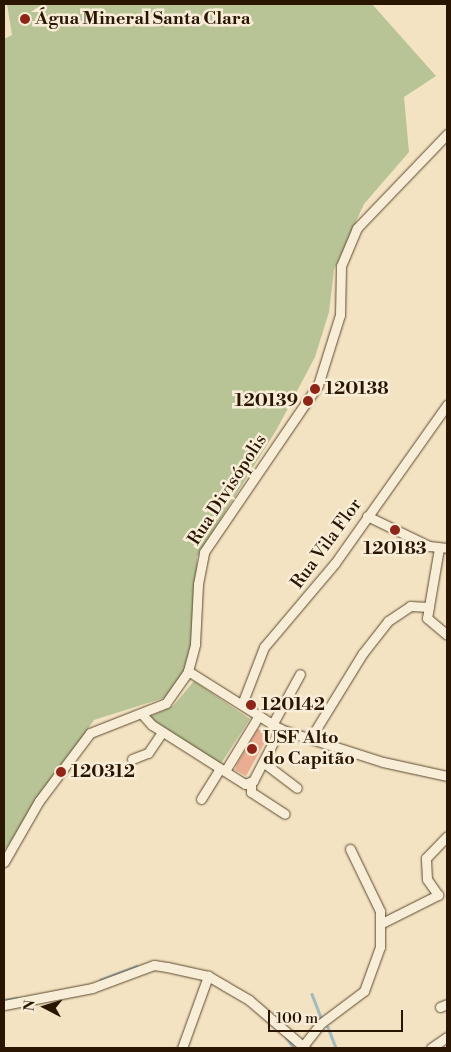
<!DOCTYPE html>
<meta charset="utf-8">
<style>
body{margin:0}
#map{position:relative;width:451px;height:1052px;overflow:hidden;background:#f4e3c2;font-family:"Libre Bodoni",serif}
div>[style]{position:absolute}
.green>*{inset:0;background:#b8c496}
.stream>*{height:2.5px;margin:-1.25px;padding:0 1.25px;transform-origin:1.25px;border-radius:1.25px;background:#a2bbbe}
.building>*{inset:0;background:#eaad92}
.roads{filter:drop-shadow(0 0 1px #5c4930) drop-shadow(0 0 1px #5c4930)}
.minor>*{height:9px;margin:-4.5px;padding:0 4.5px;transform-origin:4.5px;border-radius:4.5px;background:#f8edd7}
.dots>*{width:14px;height:14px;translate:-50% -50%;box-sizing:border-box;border:2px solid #f8edd7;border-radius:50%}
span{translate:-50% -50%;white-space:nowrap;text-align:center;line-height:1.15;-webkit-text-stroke:5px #f8edd7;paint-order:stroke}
.poi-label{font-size:18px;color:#2a1600;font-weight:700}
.left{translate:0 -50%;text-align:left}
.right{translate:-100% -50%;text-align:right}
.street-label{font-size:18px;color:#2a1600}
.frame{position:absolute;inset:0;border:5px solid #2a1600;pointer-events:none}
.north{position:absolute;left:20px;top:982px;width:50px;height:50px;-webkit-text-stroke:4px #f8edd7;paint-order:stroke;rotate:275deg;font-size:14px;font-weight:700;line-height:20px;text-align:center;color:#2a1600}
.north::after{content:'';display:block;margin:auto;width:18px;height:22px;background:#2a1600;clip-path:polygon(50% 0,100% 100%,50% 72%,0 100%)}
.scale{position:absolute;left:268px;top:1010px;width:135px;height:22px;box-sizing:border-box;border:2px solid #2a1600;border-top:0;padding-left:6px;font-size:15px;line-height:18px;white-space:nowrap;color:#2a1600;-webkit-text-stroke:4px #f8edd7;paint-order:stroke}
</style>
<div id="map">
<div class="green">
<div style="clip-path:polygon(7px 4px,372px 4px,436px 76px,404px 97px,409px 152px,364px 204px,334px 270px,329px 312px,315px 357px,277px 429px,197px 557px,199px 620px,195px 659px,170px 696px,94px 720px,4px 851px,4px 39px,12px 35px)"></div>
<div style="clip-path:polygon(194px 681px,250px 719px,220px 765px,149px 717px,173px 706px)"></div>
</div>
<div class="stream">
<div style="left:100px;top:980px;width:39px;rotate:-21deg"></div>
<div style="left:312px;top:994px;width:25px;rotate:69deg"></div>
<div style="left:4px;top:1000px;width:13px;rotate:-9deg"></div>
<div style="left:328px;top:1027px;width:22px;rotate:69deg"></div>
<div style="left:286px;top:1037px;width:14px;rotate:54deg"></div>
</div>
<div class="building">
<div style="clip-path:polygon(258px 729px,269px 735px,246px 776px,235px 770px,237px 764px)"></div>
</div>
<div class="roads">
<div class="minor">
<div style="left:367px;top:516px;width:69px;rotate:25.8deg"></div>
<div style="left:429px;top:546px;width:18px;rotate:6deg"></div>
<div style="left:439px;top:548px;width:71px;rotate:99.7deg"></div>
<div style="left:427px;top:618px;width:26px;rotate:40deg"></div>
<div style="left:188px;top:671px;width:109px;rotate:32.2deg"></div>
<div style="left:280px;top:729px;width:108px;rotate:17.8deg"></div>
<div style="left:383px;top:762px;width:66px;rotate:12.3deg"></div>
<div style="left:242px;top:704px;width:61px;rotate:-68.9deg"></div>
<div style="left:264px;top:647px;width:110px;rotate:-49.8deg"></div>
<div style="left:335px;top:563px;width:194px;rotate:-54.7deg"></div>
<div style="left:142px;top:714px;width:15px;rotate:48deg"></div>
<div style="left:152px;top:725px;width:110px;rotate:32.4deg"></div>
<div style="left:245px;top:784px;width:9px;rotate:-21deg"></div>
<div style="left:253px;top:781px;width:59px;rotate:-62.6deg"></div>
<div style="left:272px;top:725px;width:58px;rotate:-61.2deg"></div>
<div style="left:310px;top:739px;width:101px;rotate:-58.4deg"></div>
<div style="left:363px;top:653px;width:41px;rotate:-52deg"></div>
<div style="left:388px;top:621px;width:27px;rotate:-34deg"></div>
<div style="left:410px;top:606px;width:19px;rotate:3deg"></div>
<div style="left:132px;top:759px;width:17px;rotate:-21deg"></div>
<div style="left:148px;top:753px;width:25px;rotate:-56deg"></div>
<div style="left:264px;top:763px;width:41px;rotate:37.1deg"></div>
<div style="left:225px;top:771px;width:63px;rotate:-58.6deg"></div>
<div style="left:251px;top:783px;width:9px;rotate:90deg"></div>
<div style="left:251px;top:792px;width:40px;rotate:32.9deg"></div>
<div style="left:201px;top:799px;width:36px;rotate:-58deg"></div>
<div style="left:4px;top:862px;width:70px;rotate:-60.2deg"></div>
<div style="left:39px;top:801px;width:85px;rotate:-53.1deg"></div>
<div style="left:90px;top:733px;width:82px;rotate:-21.5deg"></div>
<div style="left:166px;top:703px;width:39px;rotate:-55deg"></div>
<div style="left:188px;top:671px;width:28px;rotate:-75deg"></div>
<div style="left:195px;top:644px;width:60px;rotate:-87.1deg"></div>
<div style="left:198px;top:584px;width:33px;rotate:-79deg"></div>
<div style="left:204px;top:552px;width:202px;rotate:-55.7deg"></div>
<div style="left:318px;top:385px;width:73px;rotate:-72.6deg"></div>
<div style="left:340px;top:315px;width:49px;rotate:-88.8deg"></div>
<div style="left:341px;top:266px;width:41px;rotate:-67.2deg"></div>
<div style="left:357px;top:228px;width:130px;rotate:-46.2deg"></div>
<div style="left:382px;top:923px;width:63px;rotate:-26.6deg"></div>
<div style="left:438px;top:895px;width:19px;rotate:-125deg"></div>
<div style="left:427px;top:879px;width:21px;rotate:-93deg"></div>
<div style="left:426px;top:858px;width:30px;rotate:-46deg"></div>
<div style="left:4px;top:1005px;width:90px;rotate:-10.9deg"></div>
<div style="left:92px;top:988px;width:66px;rotate:-20.4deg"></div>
<div style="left:154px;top:965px;width:13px;rotate:9deg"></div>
<div style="left:167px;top:967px;width:42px;rotate:12.4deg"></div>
<div style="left:208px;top:976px;width:20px;rotate:30deg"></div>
<div style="left:225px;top:986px;width:28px;rotate:30deg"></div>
<div style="left:249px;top:1000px;width:74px;rotate:40.6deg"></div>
<div style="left:440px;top:1007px;width:8px;rotate:-23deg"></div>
<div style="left:303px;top:1046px;width:28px;rotate:-52deg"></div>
<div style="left:320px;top:1024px;width:55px;rotate:-36.9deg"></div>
<div style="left:364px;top:991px;width:47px;rotate:-70deg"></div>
<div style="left:380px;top:947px;width:36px;rotate:-90deg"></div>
<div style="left:380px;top:911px;width:69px;rotate:-115.8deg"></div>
<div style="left:182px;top:1048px;width:77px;rotate:-70.1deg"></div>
<div style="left:431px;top:1048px;width:19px;rotate:-35deg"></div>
</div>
</div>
<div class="dots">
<div style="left:25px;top:19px;background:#8f2418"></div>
<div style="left:315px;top:389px;background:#8f2418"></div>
<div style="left:308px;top:401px;background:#8f2418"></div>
<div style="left:395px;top:530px;background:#8f2418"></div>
<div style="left:251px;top:705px;background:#8f2418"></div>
<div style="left:252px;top:749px;background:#8f2418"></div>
<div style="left:61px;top:772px;background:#8f2418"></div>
</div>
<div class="poi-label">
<span class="left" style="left:35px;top:19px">Água Mineral Santa Clara</span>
<span class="left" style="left:325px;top:389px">120138</span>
<span class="right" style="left:298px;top:401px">120139</span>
<span style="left:395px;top:549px">120183</span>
<span class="left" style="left:261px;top:705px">120142</span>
<span class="left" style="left:263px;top:749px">USF Alto<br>do Capitão</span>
<span class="left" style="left:71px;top:772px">120312</span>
</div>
<div class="street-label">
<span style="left:228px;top:490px;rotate:-57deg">Rua Divisópolis</span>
<span style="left:327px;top:544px;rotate:-54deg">Rua Vila Flor</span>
</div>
<div class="frame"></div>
<div class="north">N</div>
<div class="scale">100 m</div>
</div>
